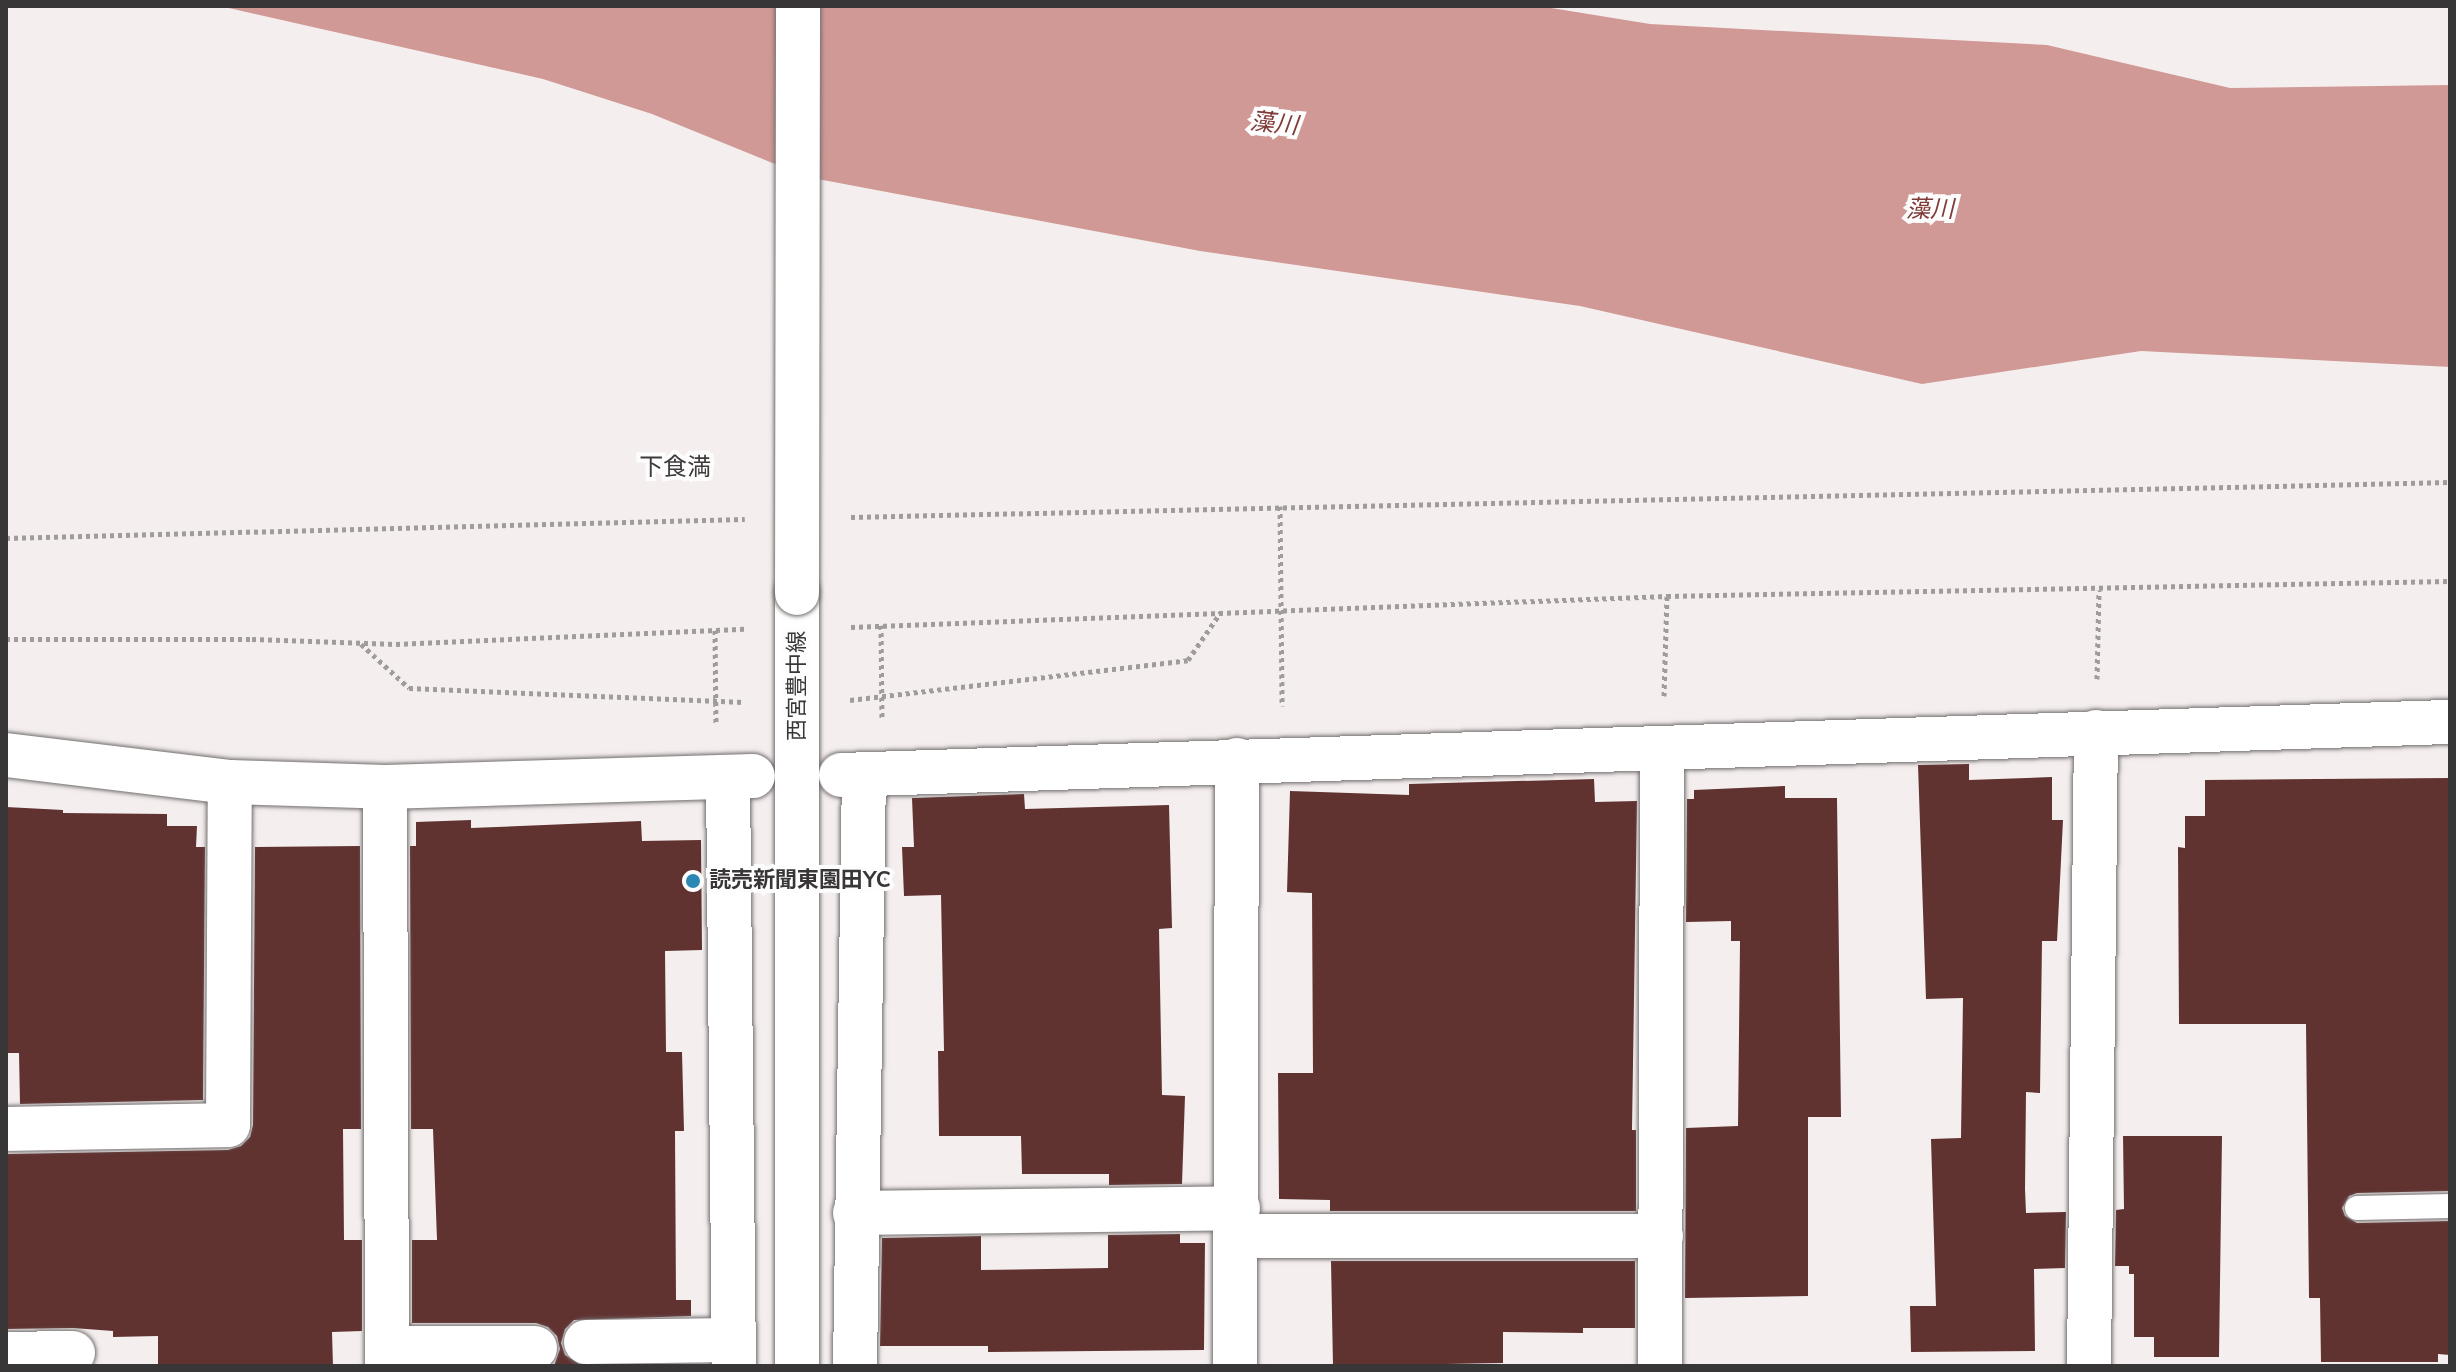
<!DOCTYPE html>
<meta charset="utf-8">
<style>
body{margin:0}
#map{position:relative;width:2456px;height:1372px;overflow:hidden;background:#f4efee;font-family:"Nunito Sans","Noto Sans JP",sans-serif}
div>[style]{position:absolute}
.water>*{inset:0;background:#d09995}
.building>*{inset:0;background:#603230}
.path>*{height:5px;margin-top:-2.5px;transform-origin:0;background:repeating-linear-gradient(90deg,#a09c9c 0 4px,transparent 0 8px)}
.roads{filter:drop-shadow(0 0 2px #736e6e) drop-shadow(0 0 2px #736e6e)}
.lane>*{height:24px;margin:-12px;padding:0 12px;transform-origin:12px;border-radius:12px;background:#fff}
.street>*{height:44px;margin:-22px;padding:0 22px;transform-origin:22px;border-radius:22px;background:#fff}
.secondary>*{height:44px;margin:-22px;padding:0 22px;transform-origin:22px;border-radius:22px;background:#fff}
.bridges{filter:drop-shadow(0 0 2px #736e6e) drop-shadow(0 0 2px #736e6e)}
.secondary-bridge>*{height:44px;margin:-22px;padding:0 22px;transform-origin:22px;border-radius:22px;background:#fff}
.dots>*{width:22px;height:22px;translate:-50% -50%;box-sizing:border-box;border:4px solid #fefdfd;border-radius:50%}
span{translate:-50% -50%;white-space:nowrap;text-align:center;line-height:1.15;-webkit-text-stroke:8px #fefdfd;paint-order:stroke}
.street-label{font-size:22px;color:#383636}
.poi-label{font-size:22px;color:#383636;font-weight:700}
.left{translate:0 -50%;text-align:left}
.water-label{font-size:24px;color:#803b38;font-style:italic}
.neighbourhood-label{font-size:24px;color:#3f3b3b}
.frame{position:absolute;inset:0;border:8px solid #383636;pointer-events:none}
</style>
<div id="map">
<div class="water">
<div style="clip-path:polygon(220px 6px,1539px 6px,1650px 24px,2047px 45px,2230px 88px,2450px 85px,2450px 367px,2141px 351px,1922px 384px,1580px 306px,1200px 251px,807px 177px,652px 114px,543px 79px)"></div>
</div>
<div class="building">
<div style="clip-path:polygon(1969px 764px,1969px 780px,2052px 777px,2052px 820px,2063px 820px,2057px 941px,2042px 941px,2040px 1093px,2026px 1092px,2025px 1189px,2026px 1213px,2066px 1212px,2065px 1268px,2034px 1269px,2035px 1351px,1911px 1352px,1910px 1306px,1936px 1306px,1931px 1139px,1961px 1138px,1963px 998px,1926px 999px,1918px 765px)"></div>
<div style="clip-path:polygon(2450px 778px,2450px 1191px,2357px 1193px,2349px 1196px,2342px 1208px,2345px 1216px,2357px 1223px,2450px 1221px,2450px 1355px,2438px 1354px,2438px 1362px,2321px 1362px,2320px 1298px,2309px 1298px,2306px 1024px,2179px 1024px,2178px 847px,2185px 848px,2185px 816px,2205px 816px,2205px 780px)"></div>
<div style="clip-path:polygon(1594px 779px,1595px 802px,1637px 801px,1632px 1130px,1636px 1130px,1636px 1211px,1330px 1211px,1330px 1200px,1279px 1199px,1278px 1073px,1313px 1073px,1312px 893px,1287px 892px,1290px 791px,1409px 795px,1409px 784px)"></div>
<div style="clip-path:polygon(1785px 786px,1785px 798px,1837px 798px,1841px 1117px,1808px 1117px,1808px 1296px,1685px 1298px,1686px 1128px,1738px 1126px,1740px 941px,1731px 941px,1731px 921px,1686px 922px,1687px 799px,1694px 799px,1694px 790px)"></div>
<div style="clip-path:polygon(1024px 794px,1025px 809px,1169px 805px,1172px 928px,1159px 929px,1162px 1095px,1185px 1096px,1182px 1184px,1109px 1185px,1109px 1174px,1022px 1174px,1021px 1136px,939px 1136px,938px 1051px,944px 1051px,941px 895px,904px 896px,902px 847px,914px 847px,912px 798px)"></div>
<div style="clip-path:polygon(6px 807px,63px 810px,63px 813px,167px 814px,167px 826px,197px 826px,196px 847px,205px 847px,203px 1100px,20px 1104px,19px 1053px,6px 1053px)"></div>
<div style="clip-path:polygon(471px 820px,471px 828px,641px 821px,642px 841px,701px 840px,702px 950px,665px 951px,666px 1052px,682px 1052px,684px 1131px,675px 1131px,676px 1300px,691px 1300px,691px 1316px,574px 1320px,565px 1329px,561px 1343px,565px 1355px,582px 1366px,554px 1366px,560px 1349px,557px 1336px,548px 1327px,536px 1323px,412px 1323px,412px 1240px,437px 1240px,433px 1129px,411px 1129px,410px 846px,416px 846px,416px 822px)"></div>
<div style="clip-path:polygon(360px 846px,361px 1129px,343px 1129px,344px 1240px,362px 1240px,362px 1331px,332px 1332px,333px 1366px,158px 1366px,158px 1336px,113px 1337px,113px 1331px,73px 1328px,6px 1329px,6px 1154px,228px 1150px,241px 1146px,250px 1137px,253px 1125px,255px 847px)"></div>
<div style="clip-path:polygon(2123px 1136px,2222px 1136px,2219px 1357px,2154px 1357px,2154px 1337px,2134px 1337px,2134px 1274px,2129px 1274px,2129px 1266px,2115px 1266px,2116px 1210px,2124px 1209px)"></div>
<div style="clip-path:polygon(1180px 1234px,1180px 1243px,1205px 1243px,1204px 1350px,988px 1352px,988px 1346px,880px 1346px,882px 1238px,981px 1236px,981px 1270px,1108px 1268px,1108px 1235px)"></div>
<div style="clip-path:polygon(1331px 1261px,1635px 1261px,1635px 1328px,1583px 1328px,1583px 1333px,1503px 1332px,1503px 1363px,1333px 1366px)"></div>
</div>
<div class="path">
<div style="left:1280px;top:506px;width:200px;rotate:89.4deg"></div>
<div style="left:851px;top:517px;width:1599px;rotate:-1.25deg"></div>
<div style="left:6px;top:538px;width:739px;rotate:-1.47deg"></div>
<div style="left:881px;top:625px;width:95px;rotate:89.4deg"></div>
<div style="left:851px;top:627px;width:817px;rotate:-2.18deg"></div>
<div style="left:1667px;top:596px;width:783px;rotate:-1.1deg"></div>
<div style="left:715px;top:630px;width:95px;rotate:89.4deg"></div>
<div style="left:6px;top:639px;width:246px"></div>
<div style="left:252px;top:639px;width:144px;rotate:2deg"></div>
<div style="left:396px;top:644px;width:349px;rotate:-2.5deg"></div>
<div style="left:361px;top:644px;width:65px;rotate:42.5deg"></div>
<div style="left:409px;top:688px;width:335px;rotate:2.4deg"></div>
<div style="left:2097px;top:679px;width:89px;rotate:-88.7deg"></div>
<div style="left:1664px;top:696px;width:100px;rotate:-88.3deg"></div>
<div style="left:850px;top:700px;width:340px;rotate:-6.7deg"></div>
<div style="left:1188px;top:660px;width:58px;rotate:-55.5deg"></div>
</div>
<div class="roads">
<div class="lane">
<div style="left:2357px;top:1208px;width:93px;rotate:-1.2deg"></div>
</div>
<div class="street">
<div style="left:6px;top:755px;width:226px;rotate:6.9deg"></div>
<div style="left:230px;top:782px;width:155px;rotate:1.8deg"></div>
<div style="left:385px;top:787px;width:368px;rotate:-1.7deg"></div>
<div style="left:841px;top:775px;width:1610px;rotate:-1.89deg"></div>
<div style="left:728px;top:777px;width:589px;rotate:89.42deg"></div>
<div style="left:385px;top:787px;width:579px;rotate:89.8deg"></div>
<div style="left:6px;top:1129px;width:222px;rotate:-1deg"></div>
<div style="left:228px;top:1125px;width:343px;rotate:-89.7deg"></div>
<div style="left:855px;top:1213px;width:383px;rotate:-0.7deg"></div>
<div style="left:1237px;top:1236px;width:424px"></div>
<div style="left:586px;top:1342px;width:147px;rotate:-0.8deg"></div>
<div style="left:387px;top:1348px;width:148px"></div>
<div style="left:6px;top:1354px;width:67px;rotate:-0.9deg"></div>
<div style="left:855px;top:1366px;width:592px;rotate:-89.13deg"></div>
<div style="left:1235px;top:1366px;width:606px;rotate:-89.81deg"></div>
<div style="left:1660px;top:1366px;width:617px;rotate:-89.81deg"></div>
<div style="left:2089px;top:1366px;width:634px;rotate:-89.37deg"></div>
</div>
<div class="secondary">
<div style="left:797px;top:1366px;width:773px;rotate:-90deg"></div>
</div>
</div>
<div class="bridges">
<div class="secondary-bridge">
<div style="left:797px;top:593px;width:587px;rotate:-89.9deg"></div>
</div>
</div>
<div class="dots">
<div style="left:693px;top:881px;background:#2b88b4"></div>
</div>
<div class="street-label">
<span style="left:798px;top:686px;rotate:-90deg">西宮豊中線</span>
</div>
<div class="poi-label">
<span class="left" style="left:709px;top:881px">読売新聞東園田YC</span>
</div>
<div class="water-label">
<span style="left:1274px;top:124px;rotate:6deg">藻川</span>
<span style="left:1930px;top:210px">藻川</span>
</div>
<div class="neighbourhood-label">
<span style="left:675px;top:468px">下食満</span>
</div>
<div class="frame"></div>
</div>
